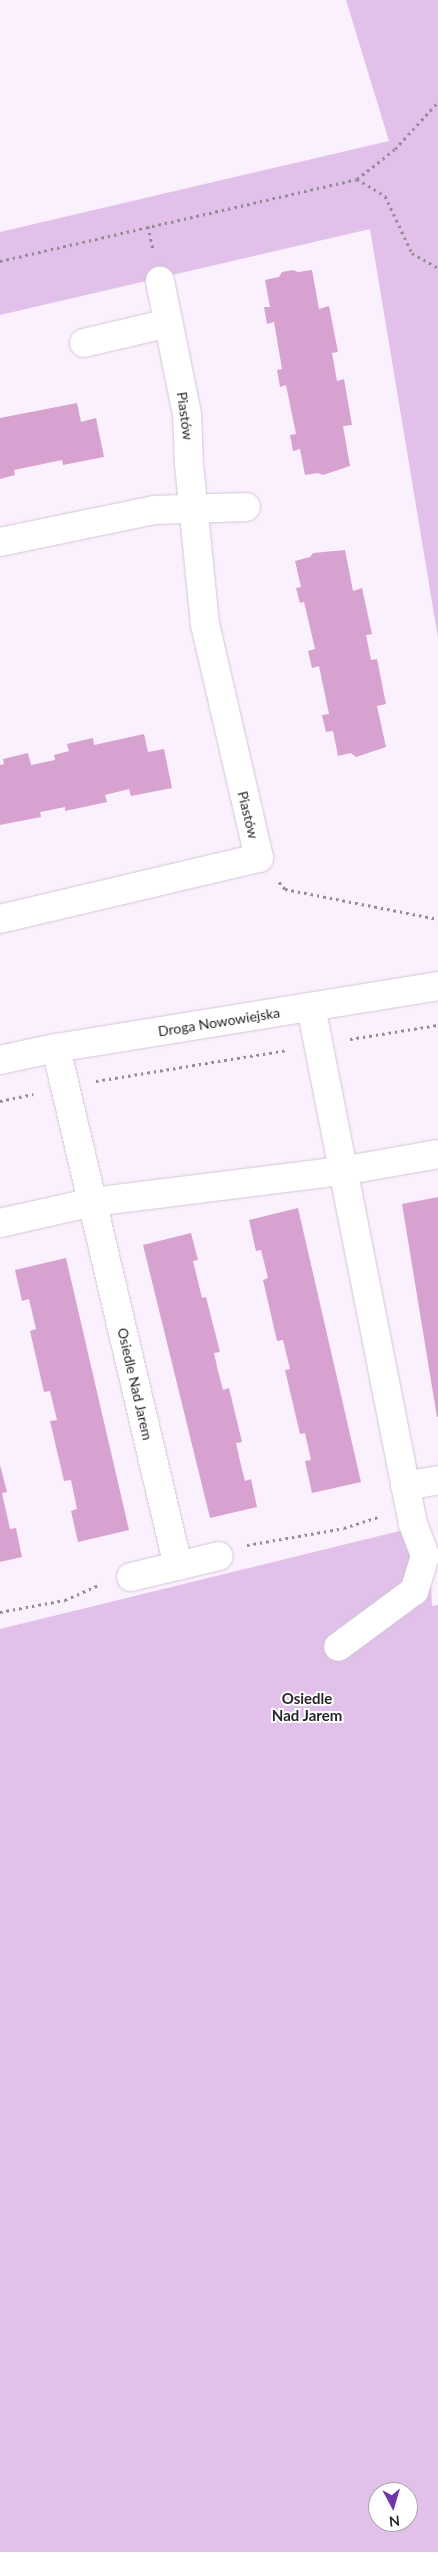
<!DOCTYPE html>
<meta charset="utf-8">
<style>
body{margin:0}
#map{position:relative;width:438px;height:2552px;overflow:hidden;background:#fbf0fe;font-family:Lato,sans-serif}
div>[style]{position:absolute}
.green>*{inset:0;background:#e1c1e9}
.building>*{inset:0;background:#d8a2d0}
.path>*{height:3px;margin-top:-1.5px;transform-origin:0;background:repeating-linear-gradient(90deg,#948c96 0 2.5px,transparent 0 6.5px)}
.roads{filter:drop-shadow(0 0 1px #d3c6d6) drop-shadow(0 0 1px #d3c6d6)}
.minor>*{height:28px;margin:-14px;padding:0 14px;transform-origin:14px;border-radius:14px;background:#fff}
span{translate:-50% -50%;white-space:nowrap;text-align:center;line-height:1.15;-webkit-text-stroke:4px #fff;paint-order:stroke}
.street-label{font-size:14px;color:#2a252c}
.neighbourhood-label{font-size:15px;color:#2a252c;font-weight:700}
.north{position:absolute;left:368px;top:2482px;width:50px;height:50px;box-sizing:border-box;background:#fff;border:1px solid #aaa8ab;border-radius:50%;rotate:174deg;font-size:14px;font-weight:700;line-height:20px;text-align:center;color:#2a252c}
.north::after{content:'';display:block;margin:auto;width:18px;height:22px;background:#7036ac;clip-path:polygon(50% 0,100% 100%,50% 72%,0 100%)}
</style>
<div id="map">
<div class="green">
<div style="clip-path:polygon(346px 0,438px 0,438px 638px,370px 229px,0 315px,0 232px,389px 141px)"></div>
<div style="clip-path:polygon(evenodd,428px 1524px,432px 1606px,438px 1605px,438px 2552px,0 2552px,0 1629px,428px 1524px,378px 2492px,408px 2492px,408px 2522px,378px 2522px,378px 2492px)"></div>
</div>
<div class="building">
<div style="clip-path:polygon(293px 270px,298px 272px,312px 270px,319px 309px,329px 306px,338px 352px,332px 353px,337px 381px,344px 379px,352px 425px,343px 426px,350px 466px,323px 475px,318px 473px,305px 475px,300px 449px,293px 451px,290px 435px,296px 434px,286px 385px,280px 387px,277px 370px,282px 369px,274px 322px,267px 324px,264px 307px,270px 307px,265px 280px,279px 277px,282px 272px)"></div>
<div style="clip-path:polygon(77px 403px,81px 422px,96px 418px,104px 457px,63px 465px,62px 460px,14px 470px,15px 475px,0 479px,0 418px)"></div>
<div style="clip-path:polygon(345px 550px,353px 591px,362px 588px,372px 634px,366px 635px,371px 660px,377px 659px,386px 704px,377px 706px,386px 747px,356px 757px,351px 753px,338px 756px,333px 731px,326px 732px,322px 715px,329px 714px,319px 666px,312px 668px,308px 651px,315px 649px,304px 602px,300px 603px,296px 588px,301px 587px,295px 561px,310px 557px,313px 553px)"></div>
<div style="clip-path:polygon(144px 734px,148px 752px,164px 749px,172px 788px,131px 796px,129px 789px,105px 795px,107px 802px,65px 811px,65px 807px,40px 812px,41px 817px,0 825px,0 765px,4px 764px,3px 759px,28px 753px,31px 765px,55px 760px,54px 755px,69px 751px,67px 744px,93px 738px,94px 745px)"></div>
<div style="clip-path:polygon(438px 1197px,438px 1417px,437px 1417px,402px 1204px)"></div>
<div style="clip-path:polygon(298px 1208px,361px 1482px,312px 1493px,305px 1461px,311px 1460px,305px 1433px,300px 1434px,285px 1370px,290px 1369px,283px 1340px,277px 1341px,263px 1280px,268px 1278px,261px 1250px,256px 1251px,249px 1220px)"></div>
<div style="clip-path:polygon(191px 1233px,198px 1260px,193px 1261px,202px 1298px,206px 1297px,220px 1352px,214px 1353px,218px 1371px,223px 1390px,229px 1388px,242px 1442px,236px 1443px,240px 1461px,245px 1481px,251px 1479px,257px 1507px,210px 1518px,143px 1245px)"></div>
<div style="clip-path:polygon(66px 1258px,129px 1530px,78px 1542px,71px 1511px,77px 1509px,71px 1480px,64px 1481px,50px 1421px,57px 1420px,50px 1391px,44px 1392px,30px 1331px,36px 1329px,29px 1299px,22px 1301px,15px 1270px)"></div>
<div style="clip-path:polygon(0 1465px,7px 1492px,2px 1493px,10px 1529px,16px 1528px,22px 1557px,0 1562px)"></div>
</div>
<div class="path">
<div style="left:357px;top:179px;width:48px;rotate:-38.3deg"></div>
<div style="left:395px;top:149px;width:64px;rotate:-47.5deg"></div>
<div style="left:148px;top:226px;width:25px;rotate:78deg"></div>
<div style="left:0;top:261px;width:366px;rotate:-12.9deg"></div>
<div style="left:357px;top:179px;width:33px;rotate:31deg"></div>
<div style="left:385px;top:196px;width:63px;rotate:64.7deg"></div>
<div style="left:412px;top:253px;width:30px;rotate:30deg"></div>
<div style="left:279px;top:882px;width:9px;rotate:49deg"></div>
<div style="left:285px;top:889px;width:156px;rotate:11.1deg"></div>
<div style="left:350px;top:1039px;width:89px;rotate:-9deg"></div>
<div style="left:96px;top:1081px;width:193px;rotate:-9.2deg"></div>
<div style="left:0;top:1101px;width:34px;rotate:-12deg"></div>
<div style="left:247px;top:1545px;width:98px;rotate:-9.9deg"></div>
<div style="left:344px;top:1528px;width:36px;rotate:-18deg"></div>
<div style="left:0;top:1612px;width:66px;rotate:-10.5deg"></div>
<div style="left:65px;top:1600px;width:39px;rotate:-24deg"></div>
</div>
<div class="roads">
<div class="minor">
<div style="left:84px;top:343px;width:87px;rotate:-13.2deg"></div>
<div style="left:0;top:542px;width:157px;rotate:-11.7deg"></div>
<div style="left:154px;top:510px;width:92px;rotate:-1.9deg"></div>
<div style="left:0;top:919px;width:266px;rotate:-13.3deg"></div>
<div style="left:259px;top:858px;width:240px;rotate:-103deg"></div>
<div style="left:205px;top:624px;width:160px;rotate:-95.7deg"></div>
<div style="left:189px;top:465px;width:51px;rotate:-92.2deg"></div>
<div style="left:187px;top:414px;width:136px;rotate:-101.5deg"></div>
<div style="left:311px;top:1007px;width:527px;rotate:78.84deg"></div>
<div style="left:413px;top:1524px;width:34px;rotate:69deg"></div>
<div style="left:425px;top:1556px;width:37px;rotate:107deg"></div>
<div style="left:414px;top:1591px;width:94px;rotate:143.6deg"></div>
<div style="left:56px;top:1048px;width:532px;rotate:76.75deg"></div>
<div style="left:0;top:1060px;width:57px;rotate:-12.1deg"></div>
<div style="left:56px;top:1048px;width:387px;rotate:-9.2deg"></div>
<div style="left:0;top:1223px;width:95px;rotate:-12.7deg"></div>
<div style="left:93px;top:1202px;width:251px;rotate:-7.1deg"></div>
<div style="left:342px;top:1171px;width:97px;rotate:-10deg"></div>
<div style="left:405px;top:1486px;width:34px;rotate:-10deg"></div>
<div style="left:131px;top:1577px;width:90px;rotate:-13.4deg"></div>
</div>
</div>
<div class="street-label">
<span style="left:185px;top:416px;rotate:82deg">Piastów</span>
<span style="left:248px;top:815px;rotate:76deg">Piastów</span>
<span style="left:219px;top:1022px;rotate:-9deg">Droga Nowowiejska</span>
<span style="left:135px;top:1384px;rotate:77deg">Osiedle Nad Jarem</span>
</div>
<div class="neighbourhood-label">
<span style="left:307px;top:1707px">Osiedle<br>Nad Jarem</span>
</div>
<div class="north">N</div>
</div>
